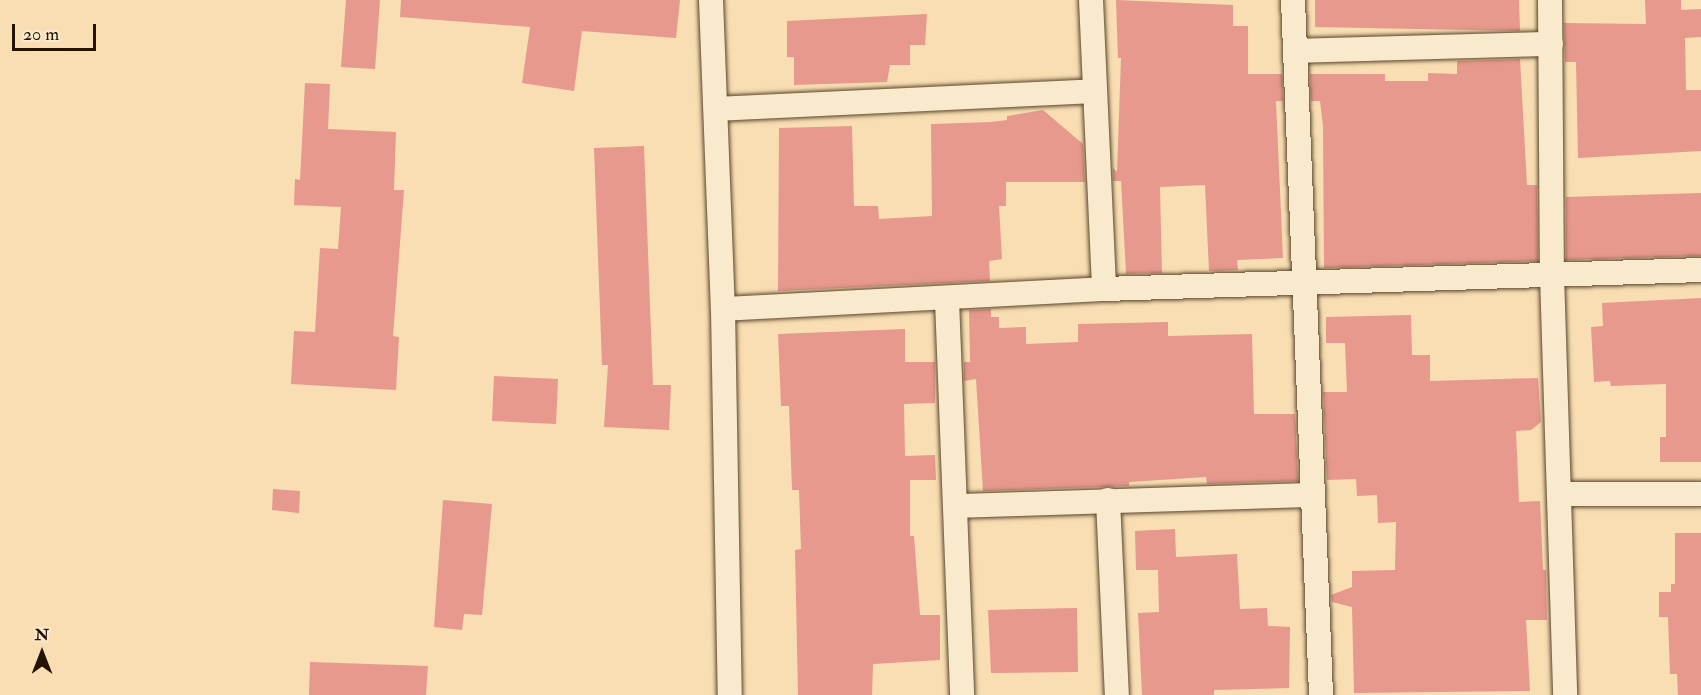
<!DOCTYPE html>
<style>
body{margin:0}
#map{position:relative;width:1701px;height:695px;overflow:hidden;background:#f8deb2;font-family:"IM FELL Double Pica",serif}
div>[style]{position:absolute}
.building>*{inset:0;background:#e6998c}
.roads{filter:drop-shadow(0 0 2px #58462c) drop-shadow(0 0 2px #58462c)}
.minor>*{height:24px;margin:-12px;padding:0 12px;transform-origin:12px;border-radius:12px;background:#faeacd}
span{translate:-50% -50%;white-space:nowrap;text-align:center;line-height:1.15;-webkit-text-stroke:6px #faeacd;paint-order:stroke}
.north{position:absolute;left:12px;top:623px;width:60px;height:60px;-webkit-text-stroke:4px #faeacd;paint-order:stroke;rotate:0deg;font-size:16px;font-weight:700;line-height:24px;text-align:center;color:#231300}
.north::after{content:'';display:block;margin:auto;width:21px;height:27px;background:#231300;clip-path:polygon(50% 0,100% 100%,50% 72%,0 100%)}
.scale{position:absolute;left:12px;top:24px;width:84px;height:27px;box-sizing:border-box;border:3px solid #231300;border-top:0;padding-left:8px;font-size:18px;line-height:21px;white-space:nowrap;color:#231300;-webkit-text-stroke:4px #faeacd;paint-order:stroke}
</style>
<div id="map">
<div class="building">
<div style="clip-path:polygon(346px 0,380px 0,375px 69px,341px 67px)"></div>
<div style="clip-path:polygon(401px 0,680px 0,676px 38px,582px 31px,574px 91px,522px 83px,530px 27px,400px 17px)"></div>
<div style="clip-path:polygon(1116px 0,1233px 5px,1233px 26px,1248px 26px,1248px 74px,1282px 74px,1283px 101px,1276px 101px,1283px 258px,1237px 260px,1238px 270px,1209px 271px,1205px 185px,1160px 187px,1162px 273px,1126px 274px,1121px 181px,1113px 181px,1113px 168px,1117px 172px,1121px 58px,1118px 58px)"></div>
<div style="clip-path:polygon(1315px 0,1519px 0,1520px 31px,1315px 27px)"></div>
<div style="clip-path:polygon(1645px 0,1681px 0,1681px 10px,1701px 9px,1701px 37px,1685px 38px,1686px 90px,1701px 90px,1701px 151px,1578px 158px,1576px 62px,1565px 62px,1564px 23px,1646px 24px)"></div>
<div style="clip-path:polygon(927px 14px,925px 45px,910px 45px,910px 65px,890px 65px,887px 82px,794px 85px,794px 57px,787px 57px,787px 21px)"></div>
<div style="clip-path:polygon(1520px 59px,1527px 185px,1537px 185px,1538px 261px,1324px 268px,1323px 126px,1320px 101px,1311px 101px,1310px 74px,1385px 74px,1385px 81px,1428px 81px,1428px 73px,1457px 74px,1457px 61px)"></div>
<div style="clip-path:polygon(305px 83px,330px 84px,328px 129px,396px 132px,394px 190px,404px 190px,393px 336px,399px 337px,396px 390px,291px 384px,294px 331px,315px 332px,320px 248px,338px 249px,341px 207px,294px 205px,295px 179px,300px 180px)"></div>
<div style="clip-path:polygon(1043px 110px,1083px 144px,1085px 182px,1006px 182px,1006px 206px,999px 206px,1002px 259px,989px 261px,990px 281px,778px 291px,779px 128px,852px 126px,854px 206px,878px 206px,879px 219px,932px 216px,931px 124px,991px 122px,1007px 120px,1007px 116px)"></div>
<div style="clip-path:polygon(644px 146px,653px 385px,671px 385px,669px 430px,604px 427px,608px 365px,602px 365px,594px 148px)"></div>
<div style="clip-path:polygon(1701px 193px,1701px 256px,1566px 260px,1566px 197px)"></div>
<div style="clip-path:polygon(1701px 298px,1701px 462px,1660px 462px,1660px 437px,1666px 437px,1666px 384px,1611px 386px,1610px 381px,1594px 382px,1591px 327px,1603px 326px,1602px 303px)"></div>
<div style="clip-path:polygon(991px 309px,991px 317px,999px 317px,999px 328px,1026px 327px,1026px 344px,1078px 342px,1078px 324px,1168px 322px,1168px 336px,1252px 334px,1254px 414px,1295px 414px,1298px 481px,1207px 484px,1206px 477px,1129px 482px,1129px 486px,983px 491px,976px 379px,964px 381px,964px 362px,970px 362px,969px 310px)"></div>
<div style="clip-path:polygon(1411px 315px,1412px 355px,1430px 355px,1430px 381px,1538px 378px,1541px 422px,1531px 430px,1516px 431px,1519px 502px,1540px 501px,1543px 570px,1546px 570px,1547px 620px,1526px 620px,1530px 691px,1354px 693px,1352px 607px,1332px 602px,1331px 595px,1352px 587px,1352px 571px,1395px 570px,1396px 522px,1378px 523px,1377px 495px,1357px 496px,1356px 479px,1327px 480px,1323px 392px,1347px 392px,1345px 343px,1326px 343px,1326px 317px)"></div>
<div style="clip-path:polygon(905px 329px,905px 362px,935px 362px,935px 403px,904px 404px,905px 456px,935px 455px,936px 480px,910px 480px,910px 536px,914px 536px,920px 615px,940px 615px,940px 660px,873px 664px,872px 695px,798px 695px,795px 550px,801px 549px,799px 490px,792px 490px,789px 406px,781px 406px,778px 334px)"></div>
<div style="clip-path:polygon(494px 376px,558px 379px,556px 424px,492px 421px)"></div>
<div style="clip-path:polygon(273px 489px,300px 491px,299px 513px,272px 510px)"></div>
<div style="clip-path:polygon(443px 500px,492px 504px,482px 615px,464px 614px,462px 630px,434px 627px)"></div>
<div style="clip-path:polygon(1175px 529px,1176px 557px,1237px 554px,1240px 609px,1267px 608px,1268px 626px,1290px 627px,1289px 688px,1214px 690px,1214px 695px,1142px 695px,1138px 613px,1159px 612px,1158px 570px,1136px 570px,1135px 531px)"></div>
<div style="clip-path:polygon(1675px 533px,1701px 533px,1701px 695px,1678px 695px,1677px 674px,1670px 674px,1668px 617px,1659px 617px,1659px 592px,1671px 592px,1671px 584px,1675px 584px)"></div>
<div style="clip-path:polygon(1077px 608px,1078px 672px,991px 673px,988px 610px)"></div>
<div style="clip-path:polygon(310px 662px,428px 666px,426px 695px,309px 695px)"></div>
</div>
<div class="roads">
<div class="minor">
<div style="left:711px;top:0;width:309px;rotate:87.8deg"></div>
<div style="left:723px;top:309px;width:386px;rotate:89deg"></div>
<div style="left:1091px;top:0;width:289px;rotate:87.4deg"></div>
<div style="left:1293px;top:0;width:696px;rotate:87.69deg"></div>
<div style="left:1550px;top:0;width:275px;rotate:89.6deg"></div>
<div style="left:1552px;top:275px;width:420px;rotate:88.2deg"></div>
<div style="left:1295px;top:51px;width:256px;rotate:-1.6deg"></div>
<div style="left:716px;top:109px;width:378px;rotate:-2.7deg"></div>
<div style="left:947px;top:300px;width:395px;rotate:87.8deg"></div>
<div style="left:723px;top:309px;width:382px;rotate:-3deg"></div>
<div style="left:1104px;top:289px;width:597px;rotate:-1.82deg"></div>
<div style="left:1559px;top:494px;width:142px"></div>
<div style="left:1108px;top:500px;width:195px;rotate:87.4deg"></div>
<div style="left:957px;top:506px;width:356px;rotate:-1.8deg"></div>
</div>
</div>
<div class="north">N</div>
<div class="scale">20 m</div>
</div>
